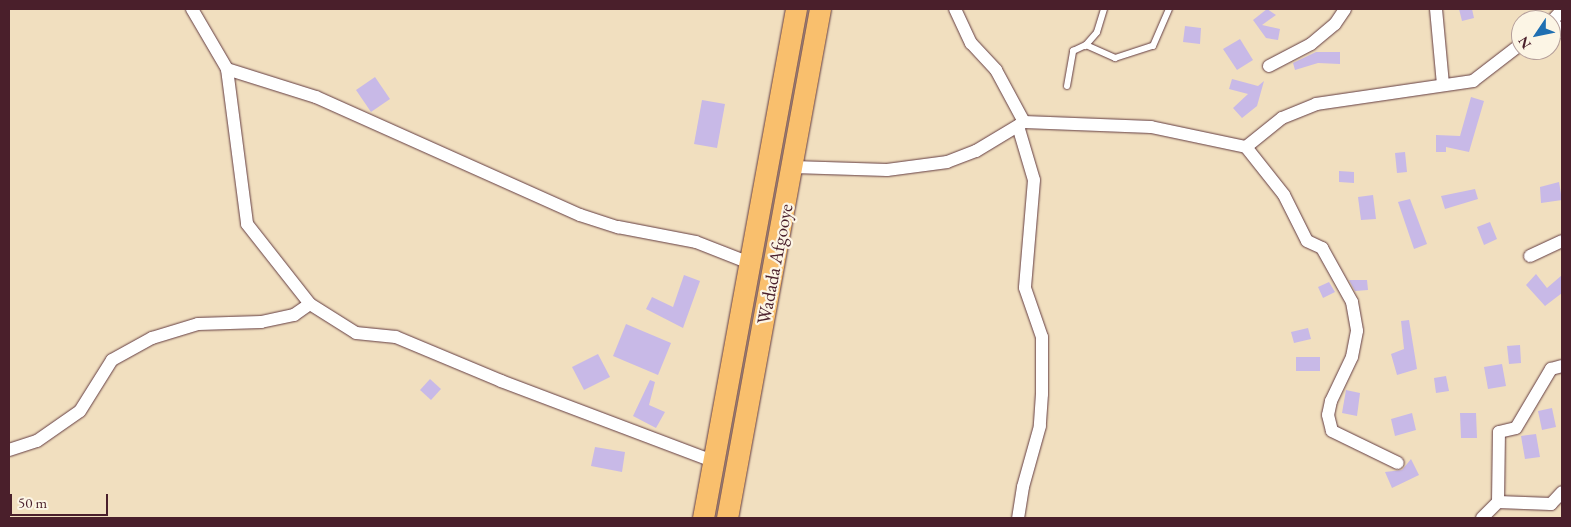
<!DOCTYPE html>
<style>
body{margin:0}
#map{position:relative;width:1571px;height:527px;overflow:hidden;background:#f1dfbf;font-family:"EB Garamond",serif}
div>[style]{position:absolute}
.building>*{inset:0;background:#c8b9e7}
.roads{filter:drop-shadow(0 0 1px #633c41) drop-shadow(0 0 1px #633c41)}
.lane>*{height:6px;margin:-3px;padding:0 3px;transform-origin:3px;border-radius:3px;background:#fff}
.street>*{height:12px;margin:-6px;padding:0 6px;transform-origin:6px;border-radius:6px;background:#fff}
.highway>*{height:21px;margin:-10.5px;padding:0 10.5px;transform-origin:10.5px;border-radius:10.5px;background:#f9bf6d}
span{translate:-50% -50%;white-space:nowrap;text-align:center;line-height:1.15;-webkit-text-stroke:4.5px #fcf5e5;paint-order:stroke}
.street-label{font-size:19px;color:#4a1f2b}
.frame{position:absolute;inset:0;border:10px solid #4a1f2b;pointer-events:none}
.north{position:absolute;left:1511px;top:10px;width:50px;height:50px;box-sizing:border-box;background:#fcf5e5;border:1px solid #b59f9b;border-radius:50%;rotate:236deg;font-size:14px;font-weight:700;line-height:20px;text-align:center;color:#4a1f2b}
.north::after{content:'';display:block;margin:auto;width:18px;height:22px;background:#1f6fb2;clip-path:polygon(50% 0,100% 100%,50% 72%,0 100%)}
.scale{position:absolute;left:10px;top:494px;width:98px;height:22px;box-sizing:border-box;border:2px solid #4a1f2b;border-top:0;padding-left:6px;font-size:15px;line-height:18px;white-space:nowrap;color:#4a1f2b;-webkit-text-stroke:4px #fcf5e5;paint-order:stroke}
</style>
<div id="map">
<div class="building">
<div style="clip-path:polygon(1267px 9px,1276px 15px,1262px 25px,1280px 29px,1278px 40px,1266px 38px,1253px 20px)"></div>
<div style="clip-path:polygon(1459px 9px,1472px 9px,1474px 18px,1462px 21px)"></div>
<div style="clip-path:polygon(1185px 26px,1201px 28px,1200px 44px,1183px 42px)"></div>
<div style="clip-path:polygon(1240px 39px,1253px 60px,1237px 70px,1223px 49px)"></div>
<div style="clip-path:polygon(1316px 52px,1340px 52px,1340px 64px,1318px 63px,1295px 70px,1293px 63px)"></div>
<div style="clip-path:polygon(375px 77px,390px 99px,371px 112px,356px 90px)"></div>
<div style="clip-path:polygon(1232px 79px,1258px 86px,1264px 81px,1257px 106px,1242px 118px,1233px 108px,1248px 94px,1229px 89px)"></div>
<div style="clip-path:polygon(1471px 97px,1484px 101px,1469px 152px,1446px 147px,1446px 152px,1436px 152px,1436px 135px,1460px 136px)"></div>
<div style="clip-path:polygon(702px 100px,725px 104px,717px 148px,694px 144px)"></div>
<div style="clip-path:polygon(1405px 152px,1407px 172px,1397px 173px,1395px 153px)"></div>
<div style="clip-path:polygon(1339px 171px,1354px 172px,1354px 183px,1339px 182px)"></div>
<div style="clip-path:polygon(1559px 182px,1562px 200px,1541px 203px,1540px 187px)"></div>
<div style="clip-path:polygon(1475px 189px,1478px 199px,1445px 209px,1441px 196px)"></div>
<div style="clip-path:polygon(1373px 195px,1376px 219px,1361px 220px,1358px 197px)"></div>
<div style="clip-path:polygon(1410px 199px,1427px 244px,1414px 249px,1398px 202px)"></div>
<div style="clip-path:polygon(1490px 222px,1497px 239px,1484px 245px,1477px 227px)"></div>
<div style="clip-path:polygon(1536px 274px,1547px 288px,1562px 275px,1562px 293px,1545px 306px,1526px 285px)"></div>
<div style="clip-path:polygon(684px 275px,700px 281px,683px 328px,646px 309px,652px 297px,673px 307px)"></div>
<div style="clip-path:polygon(1349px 280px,1367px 280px,1368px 290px,1355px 291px)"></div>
<div style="clip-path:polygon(1329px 282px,1335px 292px,1323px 298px,1318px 287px)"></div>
<div style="clip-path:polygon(1409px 320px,1417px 369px,1397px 375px,1391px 354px,1404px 349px,1401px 321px)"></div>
<div style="clip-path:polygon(626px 324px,671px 343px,658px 375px,613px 356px)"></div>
<div style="clip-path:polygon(1308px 328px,1311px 339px,1294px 343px,1291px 332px)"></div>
<div style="clip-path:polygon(1520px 345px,1521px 363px,1509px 364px,1507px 346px)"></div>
<div style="clip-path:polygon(598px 354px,610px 377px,584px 390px,572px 367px)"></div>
<div style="clip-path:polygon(1296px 357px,1320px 357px,1320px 371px,1296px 371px)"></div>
<div style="clip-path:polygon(1502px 364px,1506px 386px,1488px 389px,1484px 367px)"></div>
<div style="clip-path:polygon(1446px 376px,1449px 391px,1436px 393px,1434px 378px)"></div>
<div style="clip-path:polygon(430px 379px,441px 389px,431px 400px,420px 390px)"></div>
<div style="clip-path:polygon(650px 380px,655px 382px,649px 405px,665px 412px,656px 428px,633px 416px)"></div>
<div style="clip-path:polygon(1346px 390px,1360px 393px,1357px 416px,1342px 413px)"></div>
<div style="clip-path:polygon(1552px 408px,1556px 427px,1542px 430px,1538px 411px)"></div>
<div style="clip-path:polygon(1412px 413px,1416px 430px,1395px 436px,1391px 419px)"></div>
<div style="clip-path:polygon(1460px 413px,1476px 413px,1477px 438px,1461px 438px)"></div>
<div style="clip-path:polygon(1536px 434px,1540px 457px,1525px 459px,1521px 436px)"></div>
<div style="clip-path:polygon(595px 447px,625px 452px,622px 472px,591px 466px)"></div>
<div style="clip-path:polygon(1411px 459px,1419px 475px,1392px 488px,1385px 472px,1402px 470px)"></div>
</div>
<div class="roads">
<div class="lane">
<div style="left:1085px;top:46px;width:18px;rotate:-49deg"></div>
<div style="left:1097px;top:32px;width:24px;rotate:-73deg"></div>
<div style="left:1067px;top:86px;width:36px;rotate:-80deg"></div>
<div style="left:1073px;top:51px;width:14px;rotate:-25deg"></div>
<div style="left:1086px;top:45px;width:32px;rotate:24deg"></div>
<div style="left:1115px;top:58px;width:40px;rotate:-18deg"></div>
<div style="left:1153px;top:46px;width:40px;rotate:-66.6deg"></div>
</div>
<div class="street">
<div style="left:192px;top:9px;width:69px;rotate:59.7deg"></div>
<div style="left:227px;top:69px;width:156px;rotate:82.6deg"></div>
<div style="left:247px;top:224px;width:102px;rotate:51.8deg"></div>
<div style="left:310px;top:304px;width:54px;rotate:32.2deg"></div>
<div style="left:356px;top:333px;width:40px;rotate:5.7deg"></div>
<div style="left:396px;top:337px;width:114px;rotate:22.7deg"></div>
<div style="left:501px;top:381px;width:227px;rotate:20.7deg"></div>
<div style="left:955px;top:9px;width:38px;rotate:65deg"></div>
<div style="left:971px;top:43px;width:37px;rotate:47deg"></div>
<div style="left:996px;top:70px;width:59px;rotate:61.7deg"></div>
<div style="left:1436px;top:9px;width:76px;rotate:84.7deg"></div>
<div style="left:1552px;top:21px;width:15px;rotate:48deg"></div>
<div style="left:1551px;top:22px;width:16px;rotate:-47deg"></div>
<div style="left:1269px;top:66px;width:47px;rotate:-27.6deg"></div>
<div style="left:1311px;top:44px;width:31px;rotate:-40deg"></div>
<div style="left:1335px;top:24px;width:18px;rotate:-56deg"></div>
<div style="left:227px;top:69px;width:93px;rotate:17.5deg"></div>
<div style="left:316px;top:97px;width:289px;rotate:24.1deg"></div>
<div style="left:580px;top:215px;width:40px;rotate:18deg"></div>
<div style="left:618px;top:227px;width:79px;rotate:10.9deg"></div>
<div style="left:696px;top:242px;width:60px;rotate:21.4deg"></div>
<div style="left:1018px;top:126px;width:56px;rotate:73.5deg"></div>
<div style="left:1034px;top:180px;width:108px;rotate:94.8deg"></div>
<div style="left:1025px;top:288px;width:52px;rotate:70.9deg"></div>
<div style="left:1042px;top:337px;width:57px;rotate:90deg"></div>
<div style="left:1042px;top:394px;width:32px;rotate:94deg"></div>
<div style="left:1040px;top:426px;width:63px;rotate:105.6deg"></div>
<div style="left:1023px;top:487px;width:31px;rotate:99deg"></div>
<div style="left:1246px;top:147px;width:46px;rotate:-38.9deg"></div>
<div style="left:1282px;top:118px;width:37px;rotate:-22deg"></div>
<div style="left:1316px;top:104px;width:159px;rotate:-8.3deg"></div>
<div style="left:1473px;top:81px;width:61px;rotate:-37.6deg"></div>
<div style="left:793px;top:167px;width:94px;rotate:1.8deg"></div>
<div style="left:887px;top:170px;width:61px;rotate:-7.6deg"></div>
<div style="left:947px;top:162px;width:31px;rotate:-21deg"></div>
<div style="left:976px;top:151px;width:56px;rotate:-31.1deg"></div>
<div style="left:1024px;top:122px;width:127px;rotate:2.3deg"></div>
<div style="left:1151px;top:127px;width:97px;rotate:11.9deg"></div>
<div style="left:1246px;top:147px;width:61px;rotate:51.6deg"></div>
<div style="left:1284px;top:195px;width:51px;rotate:63.4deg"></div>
<div style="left:1307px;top:241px;width:17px;rotate:25deg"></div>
<div style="left:1322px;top:248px;width:62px;rotate:60.9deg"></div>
<div style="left:1352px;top:302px;width:29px;rotate:80deg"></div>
<div style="left:1357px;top:331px;width:26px;rotate:101deg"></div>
<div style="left:1352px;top:357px;width:49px;rotate:115.5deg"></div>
<div style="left:1331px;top:401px;width:14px;rotate:102deg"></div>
<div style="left:1328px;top:415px;width:16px;rotate:76deg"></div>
<div style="left:1332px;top:431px;width:73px;rotate:25.9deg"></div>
<div style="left:1530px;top:256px;width:35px;rotate:-25deg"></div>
<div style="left:9px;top:450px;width:29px;rotate:-18deg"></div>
<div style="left:37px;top:441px;width:52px;rotate:-34.9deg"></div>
<div style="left:80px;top:411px;width:60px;rotate:-57.9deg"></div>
<div style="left:112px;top:360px;width:46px;rotate:-28.8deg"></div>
<div style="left:152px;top:338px;width:48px;rotate:-16.9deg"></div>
<div style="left:198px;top:324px;width:63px;rotate:-1.8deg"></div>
<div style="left:261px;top:322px;width:34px;rotate:-12deg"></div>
<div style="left:294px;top:315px;width:19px;rotate:-35deg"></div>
<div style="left:1498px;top:502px;width:53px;rotate:2.2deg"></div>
<div style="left:1551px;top:504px;width:16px;rotate:-47deg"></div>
<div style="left:1482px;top:518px;width:23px;rotate:-45deg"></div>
<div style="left:1498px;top:502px;width:70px;rotate:-89.2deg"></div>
<div style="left:1499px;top:432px;width:17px;rotate:-13deg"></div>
<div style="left:1516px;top:428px;width:69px;rotate:-59.3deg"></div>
<div style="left:1551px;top:369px;width:11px;rotate:-15deg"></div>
</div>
<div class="highway">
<div style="left:703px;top:518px;width:517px;rotate:-79.65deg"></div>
<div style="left:727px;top:518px;width:517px;rotate:-79.65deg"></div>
</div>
</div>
<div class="street-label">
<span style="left:775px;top:264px;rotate:-79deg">Wadada Afgooye</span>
</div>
<div class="frame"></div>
<div class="north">N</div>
<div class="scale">50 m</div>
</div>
